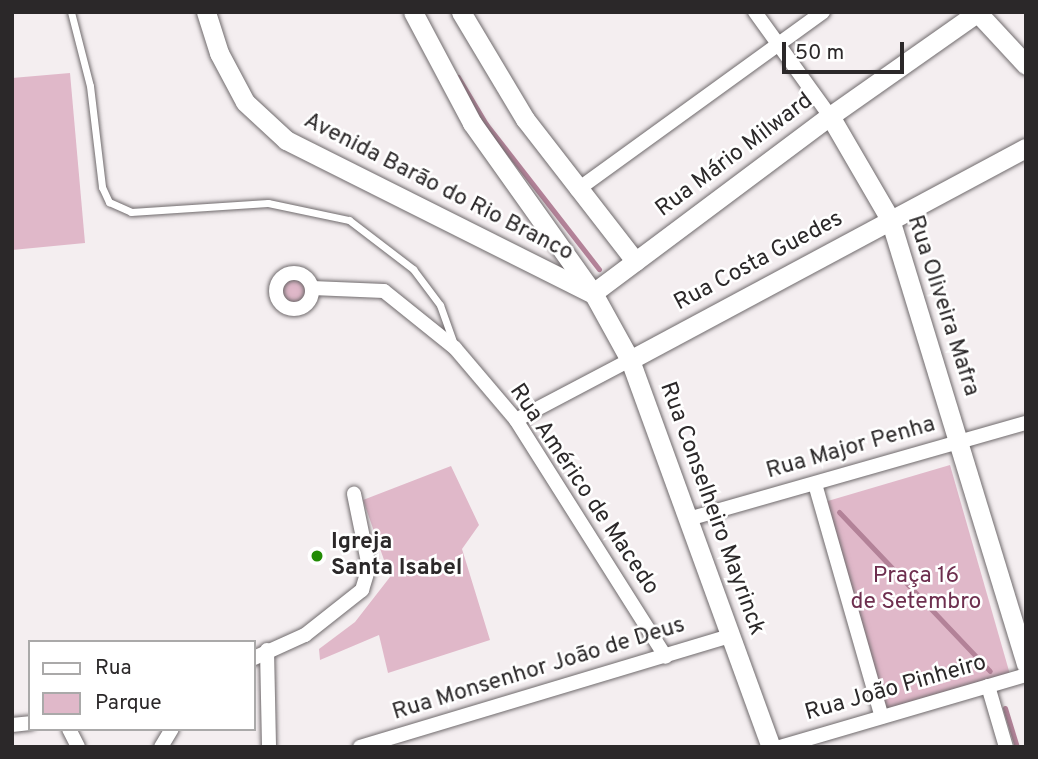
<!DOCTYPE html>
<meta charset="utf-8">
<style>
body{margin:0}
#map{position:relative;width:1038px;height:759px;overflow:hidden;background:#f4eef0;font-family:Overpass,sans-serif}
div>[style]{position:absolute}
.green>*{inset:0;background:#e0b8c9}
.round{border-radius:50%}
.stream>*{height:5px;margin:-2.5px;padding:0 2.5px;transform-origin:2.5px;border-radius:2.5px;background:#b38298}
.roads{filter:drop-shadow(0 0 2px #6f6a6c) drop-shadow(0 0 2px #6f6a6c)}
.lane>*{height:7px;margin:-3.5px;padding:0 3.5px;transform-origin:3.5px;border-radius:3.5px;background:#fff}
.street>*{height:14px;margin:-7px;padding:0 7px;transform-origin:7px;border-radius:7px;background:#fff}
.street>.ring{margin:-7px;padding:0;box-sizing:content-box;background:none;border:14px solid #fff;border-radius:50%}
.secondary>*{height:19px;margin:-9.5px;padding:0 9.5px;transform-origin:9.5px;border-radius:9.5px;background:#fff}
.dots>*{width:19px;height:19px;translate:-50% -50%;box-sizing:border-box;border:4px solid #fff;border-radius:50%}
span{translate:-50% -50%;white-space:nowrap;text-align:center;line-height:1.15;-webkit-text-stroke:5px #fff;paint-order:stroke}
.street-label{font-size:23px;color:#2b2829}
.poi-label{font-size:23px;color:#2b2829;font-weight:700}
.left{translate:0 -50%;text-align:left}
.park-label{font-size:23px;color:#6e2f4f}
.frame{position:absolute;inset:0;border:14px solid #2b2829;pointer-events:none}
.legend{position:absolute;left:28px;top:640px;width:228px;height:91px;box-sizing:border-box;background:#fff;border:2px solid #aaa9a9;margin:0;padding:9px 12px;list-style:none;font-size:21px;color:#2b2829}
.legend li{display:flex;align-items:center;gap:14px;height:35px}
.legend b{width:35px;border:2px solid #aaa9a9}
.scale{position:absolute;left:782px;top:42px;width:122px;height:32px;box-sizing:border-box;border:4px solid #2b2829;border-top:0;padding-left:9px;font-size:21px;line-height:24px;white-space:nowrap;color:#2b2829;-webkit-text-stroke:5px #fff;paint-order:stroke}
</style>
<div id="map">
<div class="green">
<div style="clip-path:polygon(70px 73px,85px 243px,12px 250px,12px 78px)"></div>
<div class="round" style="left:280px;top:277px;width:28px;height:28px"></div>
<div style="clip-path:polygon(950px 465px,1011px 678px,880px 710px,821px 503px)"></div>
<div style="clip-path:polygon(451px 466px,479px 525px,462px 549px,490px 640px,388px 673px,379px 635px,320px 660px,319px 649px,355px 622px,390px 577px,363px 500px)"></div>
</div>
<div class="stream">
<div style="left:458px;top:77px;width:55px;rotate:59.2deg"></div>
<div style="left:486px;top:124px;width:184px;rotate:52.1deg"></div>
<div style="left:839px;top:512px;width:219px;rotate:46.5deg"></div>
<div style="left:1005px;top:708px;width:41px;rotate:72.9deg"></div>
</div>
<div class="roads">
<div class="lane">
<div style="left:71px;top:12px;width:76px;rotate:75.6deg"></div>
<div style="left:90px;top:86px;width:102px;rotate:83.2deg"></div>
<div style="left:102px;top:187px;width:17px;rotate:65deg"></div>
<div style="left:109px;top:202px;width:24px;rotate:24deg"></div>
<div style="left:131px;top:212px;width:137px;rotate:-3.8deg"></div>
<div style="left:268px;top:203px;width:83px;rotate:11.9deg"></div>
<div style="left:349px;top:220px;width:81px;rotate:37.4deg"></div>
<div style="left:413px;top:269px;width:45px;rotate:53.1deg"></div>
<div style="left:440px;top:305px;width:41px;rotate:70.3deg"></div>
</div>
<div class="street">
<div style="left:755px;top:12px;width:128px;rotate:54.2deg"></div>
<div style="left:577px;top:190px;width:304px;rotate:-35.9deg"></div>
<div class="ring" style="left:276px;top:273px;width:22px;height:22px"></div>
<div style="left:312px;top:288px;width:72px;rotate:2.4deg"></div>
<div style="left:384px;top:291px;width:91px;rotate:38.8deg"></div>
<div style="left:455px;top:348px;width:94px;rotate:49.7deg"></div>
<div style="left:516px;top:420px;width:280px;rotate:57.7deg"></div>
<div style="left:516px;top:420px;width:129px;rotate:-27.8deg"></div>
<div style="left:815px;top:484px;width:242px;rotate:74deg"></div>
<div style="left:688px;top:519px;width:351px;rotate:-15.9deg"></div>
<div style="left:267px;top:650px;width:97px;rotate:88.8deg"></div>
<div style="left:254px;top:658px;width:56px;rotate:-24.3deg"></div>
<div style="left:305px;top:635px;width:73px;rotate:-38.3deg"></div>
<div style="left:362px;top:590px;width:24px;rotate:-73deg"></div>
<div style="left:369px;top:567px;width:75px;rotate:-101.6deg"></div>
<div style="left:988px;top:686px;width:64px;rotate:73.6deg"></div>
<div style="left:12px;top:725px;width:18px;rotate:-6deg"></div>
<div style="left:69px;top:729px;width:20px;rotate:63deg"></div>
<div style="left:161px;top:747px;width:21px;rotate:-59deg"></div>
<div style="left:360px;top:747px;width:386px;rotate:-16.7deg"></div>
<div style="left:780px;top:747px;width:256px;rotate:-16.3deg"></div>
</div>
<div class="secondary">
<div style="left:206px;top:12px;width:43px;rotate:72.4deg"></div>
<div style="left:219px;top:53px;width:55px;rotate:62deg"></div>
<div style="left:245px;top:102px;width:56px;rotate:42.8deg"></div>
<div style="left:286px;top:140px;width:342px;rotate:26.6deg"></div>
<div style="left:413px;top:12px;width:126px;rotate:62deg"></div>
<div style="left:472px;top:123px;width:209px;rotate:54.6deg"></div>
<div style="left:593px;top:293px;width:77px;rotate:61.1deg"></div>
<div style="left:630px;top:360px;width:412px;rotate:70deg"></div>
<div style="left:461px;top:12px;width:125px;rotate:59.1deg"></div>
<div style="left:525px;top:119px;width:180px;rotate:52.2deg"></div>
<div style="left:977px;top:12px;width:72px;rotate:47.2deg"></div>
<div style="left:830px;top:116px;width:119px;rotate:59.8deg"></div>
<div style="left:890px;top:219px;width:466px;rotate:73deg"></div>
<div style="left:593px;top:293px;width:296px;rotate:-36.8deg"></div>
<div style="left:830px;top:116px;width:181px;rotate:-35.1deg"></div>
<div style="left:630px;top:360px;width:449px;rotate:-28.2deg"></div>
</div>
</div>
<div class="dots">
<div style="left:317px;top:556px;background:#228b05"></div>
</div>
<div class="street-label">
<span style="left:735px;top:156px;rotate:-37deg">Rua Mário Milward</span>
<span style="left:438px;top:188px;rotate:27deg">Avenida Barão do Rio Branco</span>
<span style="left:759px;top:262px;rotate:-28deg">Rua Costa Guedes</span>
<span style="left:942px;top:306px;rotate:72deg">Rua Oliveira Mafra</span>
<span style="left:851px;top:449px;rotate:-16deg">Rua Major Penha</span>
<span style="left:583px;top:490px;rotate:56deg">Rua Américo de Macedo</span>
<span style="left:711px;top:509px;rotate:70deg">Rua Conselheiro Mayrinck</span>
<span style="left:539px;top:670px;rotate:-17deg">Rua Monsenhor João de Deus</span>
<span style="left:896px;top:689px;rotate:-16deg">Rua João Pinheiro</span>
</div>
<div class="poi-label">
<span class="left" style="left:331px;top:556px">Igreja<br>Santa Isabel</span>
</div>
<div class="park-label">
<span style="left:916px;top:590px">Praça 16<br>de Setembro</span>
</div>
<div class="frame"></div>
<ul class="legend">
<li><b style="height:9px;background:#fff"></b>Rua</li>
<li><b style="height:19px;background:#e0b8c9"></b>Parque</li>
</ul>
<div class="scale">50 m</div>
</div>
